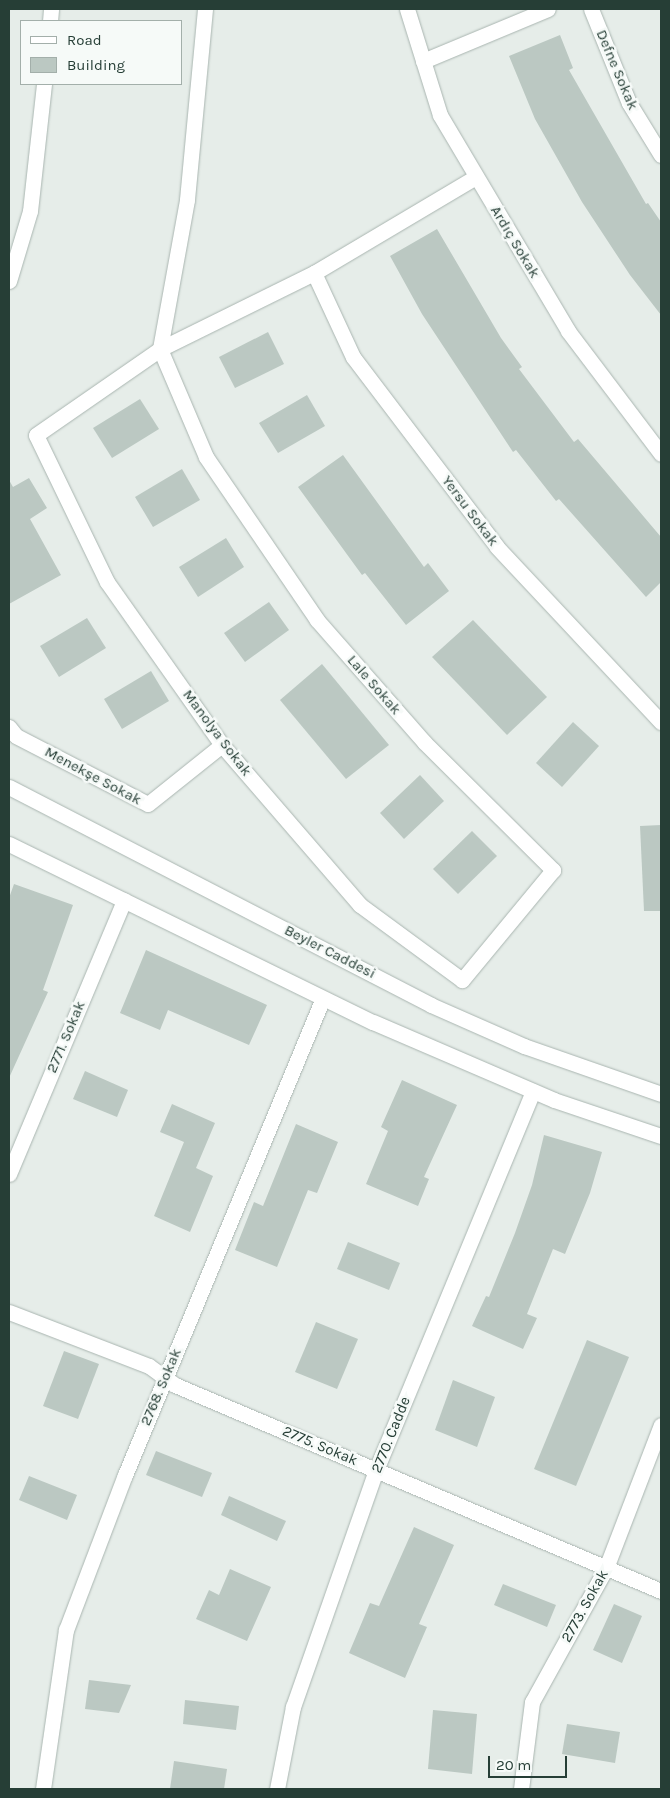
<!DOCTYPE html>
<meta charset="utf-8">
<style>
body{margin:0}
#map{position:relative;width:670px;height:1798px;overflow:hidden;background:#e6ede9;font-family:Karla,sans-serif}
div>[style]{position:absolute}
.building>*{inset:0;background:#bbc8c2}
.roads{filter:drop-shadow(0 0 1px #a9b5b0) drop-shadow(0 0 1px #a9b5b0)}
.street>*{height:15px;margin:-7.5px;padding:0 7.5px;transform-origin:7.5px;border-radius:7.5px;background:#fff}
.secondary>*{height:15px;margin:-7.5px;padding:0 7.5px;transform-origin:7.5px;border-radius:7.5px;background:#fff}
span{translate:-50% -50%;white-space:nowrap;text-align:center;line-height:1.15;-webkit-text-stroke:5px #f6faf8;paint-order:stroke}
.street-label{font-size:15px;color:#263e36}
.frame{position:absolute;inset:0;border:10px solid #263e36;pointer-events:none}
.legend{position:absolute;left:20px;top:20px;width:162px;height:65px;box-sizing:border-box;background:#f6faf8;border:1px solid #a3afaa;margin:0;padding:6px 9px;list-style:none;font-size:15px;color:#263e36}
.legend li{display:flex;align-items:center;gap:10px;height:25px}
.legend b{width:25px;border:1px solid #a3afaa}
.scale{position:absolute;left:488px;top:1756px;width:79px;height:22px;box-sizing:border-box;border:2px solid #263e36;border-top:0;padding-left:6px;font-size:15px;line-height:18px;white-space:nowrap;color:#263e36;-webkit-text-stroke:4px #f6faf8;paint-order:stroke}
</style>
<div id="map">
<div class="building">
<div style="clip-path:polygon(560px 35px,573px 68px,569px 70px,646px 204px,648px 203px,661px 222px,661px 315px,630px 275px,582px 202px,535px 119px,509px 56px)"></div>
<div style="clip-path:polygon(437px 229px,501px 338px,522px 367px,519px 369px,574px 442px,578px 439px,661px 537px,661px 582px,646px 597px,559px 499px,556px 501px,516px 450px,513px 452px,422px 314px,390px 256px)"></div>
<div style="clip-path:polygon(268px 332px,284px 364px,235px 388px,219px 357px)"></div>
<div style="clip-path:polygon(307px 395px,325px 426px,278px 453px,259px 423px)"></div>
<div style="clip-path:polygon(140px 399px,159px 429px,112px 458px,93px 428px)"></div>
<div style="clip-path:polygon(343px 455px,424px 567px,428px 563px,449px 591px,406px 625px,365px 573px,362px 575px,298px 487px)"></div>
<div style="clip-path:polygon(182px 469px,200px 500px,153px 527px,135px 497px)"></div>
<div style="clip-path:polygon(29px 478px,47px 508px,30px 519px,61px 575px,9px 604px,9px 480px,13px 487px)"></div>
<div style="clip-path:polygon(226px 538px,244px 567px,198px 597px,179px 567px)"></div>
<div style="clip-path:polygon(269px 602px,289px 630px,245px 662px,224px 633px)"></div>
<div style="clip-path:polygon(87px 618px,106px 648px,59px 677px,40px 646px)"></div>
<div style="clip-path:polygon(473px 620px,547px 697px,507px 735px,432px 657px)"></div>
<div style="clip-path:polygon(322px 664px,389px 745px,346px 779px,280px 700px)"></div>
<div style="clip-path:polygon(151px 671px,169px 701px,122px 729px,104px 699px)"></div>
<div style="clip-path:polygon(573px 722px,599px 746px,562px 787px,536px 763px)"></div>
<div style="clip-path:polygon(420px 775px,444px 801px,404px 839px,380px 813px)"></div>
<div style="clip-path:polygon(661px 825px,661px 911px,644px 911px,640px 826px)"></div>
<div style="clip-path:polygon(472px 831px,497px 856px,458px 894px,433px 869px)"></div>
<div style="clip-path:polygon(14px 884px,73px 905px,43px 990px,48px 992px,9px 1078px,9px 898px)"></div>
<div style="clip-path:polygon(146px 950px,267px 1005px,249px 1045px,168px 1010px,160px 1030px,120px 1013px)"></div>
<div style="clip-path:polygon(85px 1071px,128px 1090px,117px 1117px,73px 1099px)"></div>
<div style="clip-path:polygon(402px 1080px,457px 1105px,424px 1177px,429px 1179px,418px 1206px,366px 1184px,388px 1131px,381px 1127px)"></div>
<div style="clip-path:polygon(172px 1104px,215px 1123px,196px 1168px,213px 1176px,190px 1232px,154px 1216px,184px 1142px,160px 1132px)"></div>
<div style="clip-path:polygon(296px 1124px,338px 1142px,317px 1193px,308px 1190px,277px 1267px,235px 1250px,254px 1202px,263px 1206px)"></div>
<div style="clip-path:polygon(544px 1135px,602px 1152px,590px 1193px,565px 1254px,553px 1249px,527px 1314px,537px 1318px,523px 1349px,472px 1326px,486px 1296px,489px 1297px,515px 1233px,532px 1185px)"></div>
<div style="clip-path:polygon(348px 1242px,400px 1263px,389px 1290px,337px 1269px)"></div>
<div style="clip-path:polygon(316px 1322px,358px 1339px,337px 1389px,295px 1372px)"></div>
<div style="clip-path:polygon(587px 1340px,629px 1357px,576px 1486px,534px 1469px)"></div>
<div style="clip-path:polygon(64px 1351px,99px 1364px,78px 1419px,43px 1406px)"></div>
<div style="clip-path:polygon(453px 1380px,495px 1397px,477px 1447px,435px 1430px)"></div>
<div style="clip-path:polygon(156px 1451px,212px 1473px,202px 1497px,146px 1475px)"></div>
<div style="clip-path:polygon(29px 1476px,77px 1495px,67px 1520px,19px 1500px)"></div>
<div style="clip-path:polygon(229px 1496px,286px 1521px,277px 1541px,221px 1515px)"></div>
<div style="clip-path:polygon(414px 1527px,454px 1545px,419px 1624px,427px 1627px,405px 1678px,349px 1653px,370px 1603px,379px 1606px)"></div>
<div style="clip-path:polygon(230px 1569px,271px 1587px,247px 1641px,196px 1619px,209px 1590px,219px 1595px)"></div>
<div style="clip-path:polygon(503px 1584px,556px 1605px,547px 1627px,494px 1605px)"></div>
<div style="clip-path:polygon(614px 1604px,642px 1616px,622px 1663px,593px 1650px)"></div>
<div style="clip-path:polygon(89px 1680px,131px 1685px,119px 1713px,85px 1709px)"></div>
<div style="clip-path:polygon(185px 1700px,239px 1706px,236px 1730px,183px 1724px)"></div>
<div style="clip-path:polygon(433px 1710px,477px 1714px,472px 1774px,428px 1769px)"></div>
<div style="clip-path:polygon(567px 1724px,620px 1732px,615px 1763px,562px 1754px)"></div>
<div style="clip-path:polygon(174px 1761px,227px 1769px,224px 1789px,170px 1789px)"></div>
</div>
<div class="roads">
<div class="street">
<div style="left:205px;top:9px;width:192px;rotate:95.4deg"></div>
<div style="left:187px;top:200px;width:151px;rotate:100.3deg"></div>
<div style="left:160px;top:349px;width:117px;rotate:66.9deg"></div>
<div style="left:206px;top:457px;width:197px;rotate:55.7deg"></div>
<div style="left:317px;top:620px;width:162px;rotate:48.7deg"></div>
<div style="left:424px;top:742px;width:182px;rotate:44.8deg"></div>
<div style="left:553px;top:870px;width:143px;rotate:129.6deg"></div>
<div style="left:462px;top:980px;width:127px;rotate:-143.7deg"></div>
<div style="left:360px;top:905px;width:211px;rotate:-130.8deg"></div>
<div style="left:222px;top:745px;width:199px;rotate:-125.2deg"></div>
<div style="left:107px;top:582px;width:163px;rotate:-115.8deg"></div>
<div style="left:36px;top:435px;width:151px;rotate:-34.7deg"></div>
<div style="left:160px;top:349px;width:172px;rotate:-26.3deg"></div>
<div style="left:314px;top:273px;width:188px;rotate:-30.7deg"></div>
<div style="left:407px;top:9px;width:111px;rotate:72.7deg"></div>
<div style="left:440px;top:115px;width:251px;rotate:59.3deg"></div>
<div style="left:568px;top:331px;width:154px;rotate:52.9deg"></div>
<div style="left:591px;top:9px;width:101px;rotate:68deg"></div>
<div style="left:629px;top:103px;width:61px;rotate:58.4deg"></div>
<div style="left:50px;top:21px;width:12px;rotate:-85deg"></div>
<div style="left:423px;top:61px;width:135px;rotate:-22.6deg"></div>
<div style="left:314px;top:273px;width:93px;rotate:65.1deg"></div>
<div style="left:353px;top:357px;width:238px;rotate:52.8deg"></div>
<div style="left:497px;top:547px;width:240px;rotate:46.9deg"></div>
<div style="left:9px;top:281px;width:73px;rotate:-73.3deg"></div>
<div style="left:30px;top:211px;width:128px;rotate:-83.7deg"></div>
<div style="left:9px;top:727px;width:11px;rotate:52deg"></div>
<div style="left:16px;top:736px;width:148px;rotate:27.3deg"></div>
<div style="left:148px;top:804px;width:95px;rotate:-38.6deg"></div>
<div style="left:9px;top:1174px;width:297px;rotate:-67.2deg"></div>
<div style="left:9px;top:1312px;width:150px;rotate:21.1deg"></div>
<div style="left:149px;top:1366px;width:32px;rotate:36deg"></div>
<div style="left:175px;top:1385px;width:528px;rotate:22.97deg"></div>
<div style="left:43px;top:1789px;width:161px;rotate:-81.8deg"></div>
<div style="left:66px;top:1630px;width:166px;rotate:-69.2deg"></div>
<div style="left:125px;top:1475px;width:516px;rotate:-67.46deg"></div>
<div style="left:277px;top:1789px;width:84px;rotate:-79deg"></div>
<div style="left:293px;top:1707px;width:251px;rotate:-70.7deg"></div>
<div style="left:376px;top:1470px;width:410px;rotate:-67.5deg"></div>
<div style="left:521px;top:1789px;width:88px;rotate:-82.8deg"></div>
<div style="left:532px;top:1702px;width:153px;rotate:-61.1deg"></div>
<div style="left:606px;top:1568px;width:153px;rotate:-69deg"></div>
</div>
<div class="secondary">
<div style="left:9px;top:787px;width:475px;rotate:27.3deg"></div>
<div style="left:431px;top:1005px;width:102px;rotate:23.8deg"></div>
<div style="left:524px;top:1046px;width:145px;rotate:19.3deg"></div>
<div style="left:9px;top:844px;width:405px;rotate:26.1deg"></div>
<div style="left:373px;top:1022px;width:197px;rotate:23.3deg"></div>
<div style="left:554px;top:1100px;width:113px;rotate:18.6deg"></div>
</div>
</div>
<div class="street-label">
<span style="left:617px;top:70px;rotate:67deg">Defne Sokak</span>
<span style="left:515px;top:242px;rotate:59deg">Ardıç Sokak</span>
<span style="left:470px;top:511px;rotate:53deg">Yersu Sokak</span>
<span style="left:374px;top:685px;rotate:49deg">Lale Sokak</span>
<span style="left:217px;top:733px;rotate:53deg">Manolya Sokak</span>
<span style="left:93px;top:776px;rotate:28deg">Menekşe Sokak</span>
<span style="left:330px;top:952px;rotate:27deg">Beyler Caddesi</span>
<span style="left:66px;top:1037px;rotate:-67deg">2771. Sokak</span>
<span style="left:161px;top:1387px;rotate:-67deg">2768. Sokak</span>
<span style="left:391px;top:1435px;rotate:-68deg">2770. Cadde</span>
<span style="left:320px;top:1446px;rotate:23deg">2775. Sokak</span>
<span style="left:585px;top:1606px;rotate:-61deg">2773. Sokak</span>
</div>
<div class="frame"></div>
<ul class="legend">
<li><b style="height:6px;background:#fff"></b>Road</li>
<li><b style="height:14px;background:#bbc8c2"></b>Building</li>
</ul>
<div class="scale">20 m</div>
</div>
